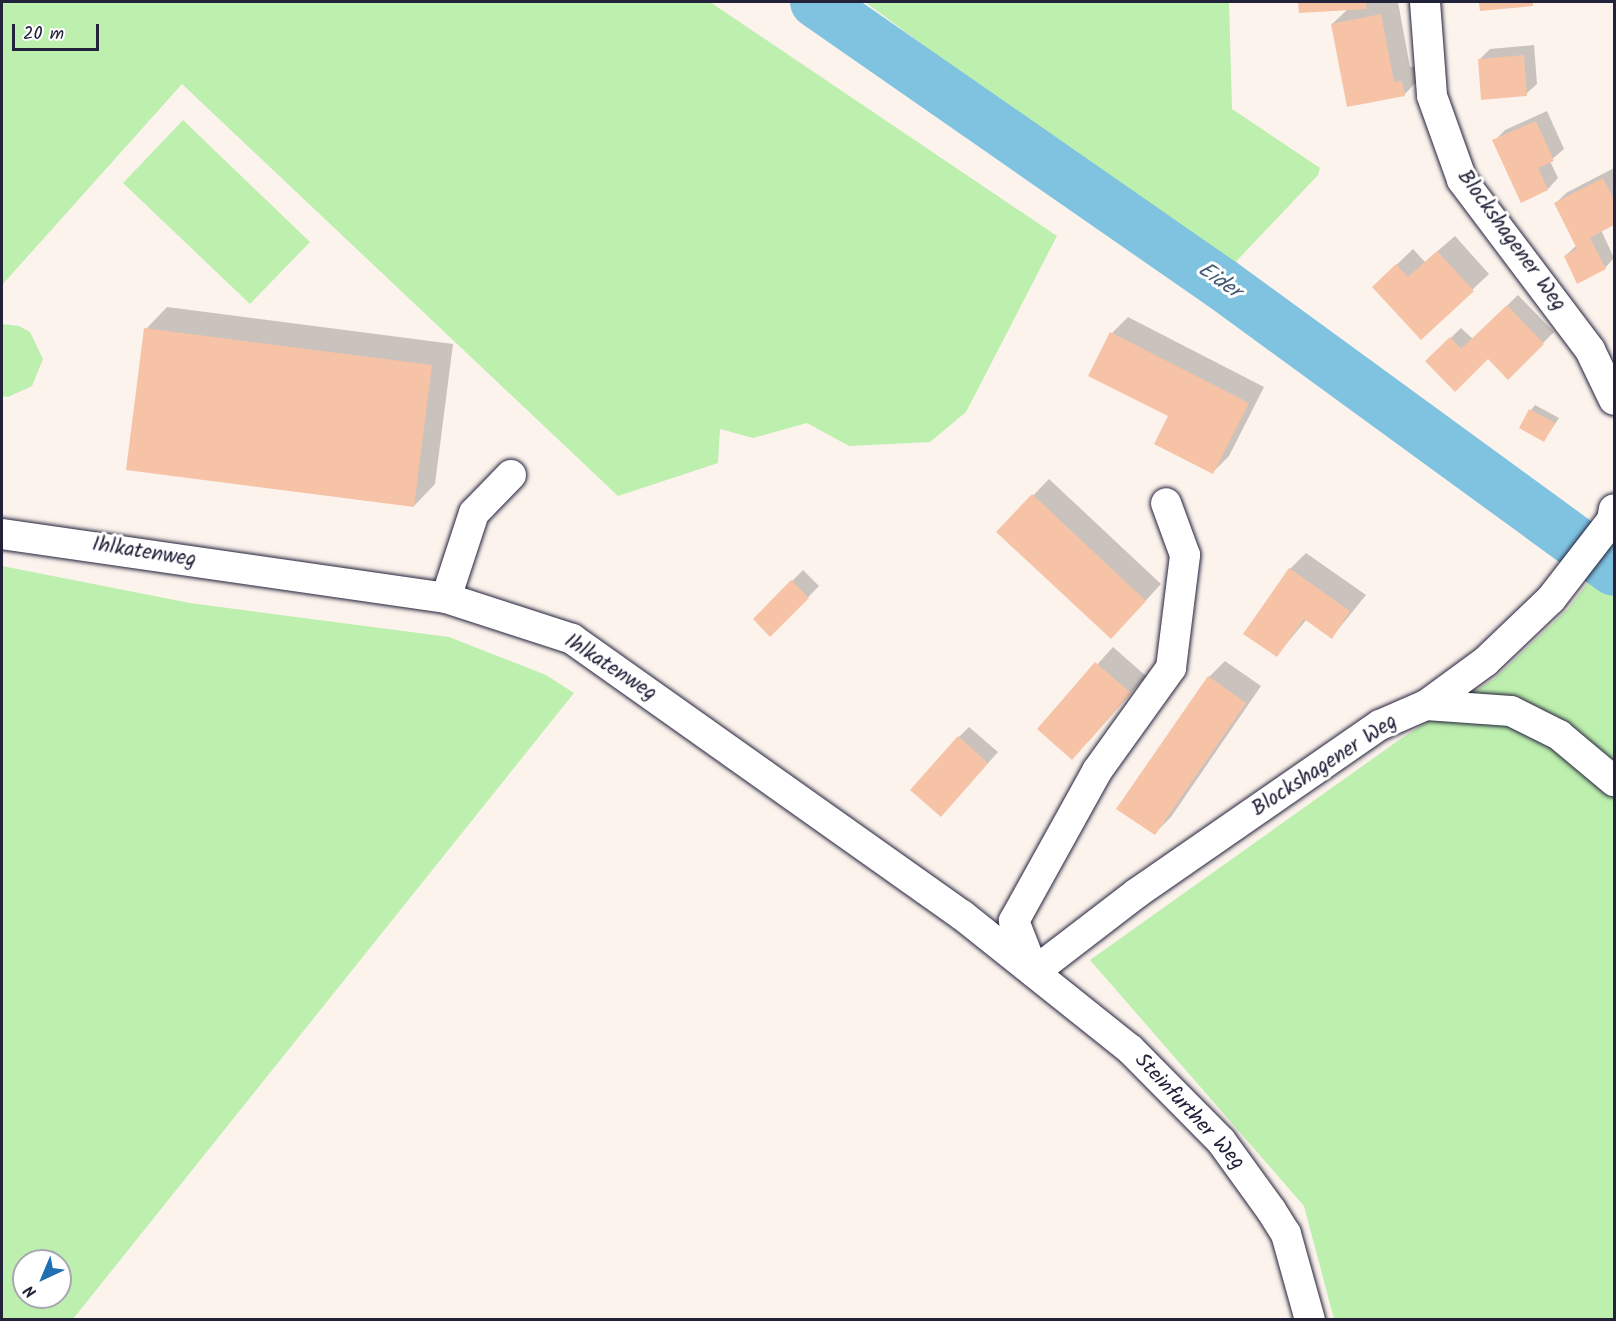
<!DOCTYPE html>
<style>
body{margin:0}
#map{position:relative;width:1616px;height:1321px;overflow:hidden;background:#fdf3ed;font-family:Kalam,sans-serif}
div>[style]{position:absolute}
.green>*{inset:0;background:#bdefae}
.shadow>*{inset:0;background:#0003}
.river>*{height:52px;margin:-26px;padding:0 26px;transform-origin:26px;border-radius:26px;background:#7fc3e0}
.building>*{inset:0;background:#f6c3a7}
.roads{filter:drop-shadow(0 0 2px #22223b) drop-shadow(0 0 2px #22223b)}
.minor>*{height:30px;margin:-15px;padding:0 15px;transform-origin:15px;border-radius:15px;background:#fff}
span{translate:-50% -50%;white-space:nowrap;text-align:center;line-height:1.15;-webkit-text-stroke:6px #fff;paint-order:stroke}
.street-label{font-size:21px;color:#22223b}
.water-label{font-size:22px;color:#435a75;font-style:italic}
.frame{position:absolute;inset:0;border:3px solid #22223b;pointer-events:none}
.north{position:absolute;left:12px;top:1249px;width:60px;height:60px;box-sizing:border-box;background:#fff;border:2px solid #a7a7b1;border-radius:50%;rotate:224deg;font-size:16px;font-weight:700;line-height:24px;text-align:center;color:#22223b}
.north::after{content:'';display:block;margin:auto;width:21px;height:27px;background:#1f6fb2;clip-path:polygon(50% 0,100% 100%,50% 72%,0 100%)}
.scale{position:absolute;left:12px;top:24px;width:87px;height:27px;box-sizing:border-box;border:3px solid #22223b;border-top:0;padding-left:8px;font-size:18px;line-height:21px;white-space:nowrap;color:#22223b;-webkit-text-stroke:4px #fff;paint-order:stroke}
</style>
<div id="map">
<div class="green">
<div style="clip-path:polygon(2px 2px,710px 2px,1057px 236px,966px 412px,930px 442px,849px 446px,807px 423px,753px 438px,720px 429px,718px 463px,618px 496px,182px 84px,2px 285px)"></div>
<div style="clip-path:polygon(865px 2px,1229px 2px,1232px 109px,1320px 168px,1318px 175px,1228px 270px)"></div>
<div style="clip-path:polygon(183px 120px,310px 242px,250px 304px,123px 183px)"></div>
<div style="clip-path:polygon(2px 324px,19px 326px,30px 332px,43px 359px,32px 386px,8px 397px,2px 396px)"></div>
<div style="clip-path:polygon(evenodd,2px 566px,190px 603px,449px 637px,546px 675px,574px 693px,73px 1319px,2px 1319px,2px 566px,24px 1261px,60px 1261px,60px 1297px,24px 1297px,24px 1261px)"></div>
<div style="clip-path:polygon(1596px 572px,1614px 587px,1614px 1319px,1334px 1319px,1304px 1206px,1090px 960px,1399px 740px,1494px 679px,1568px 609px)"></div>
</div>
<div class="shadow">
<div style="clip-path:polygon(1300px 2px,1398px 2px,1410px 67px,1418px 66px,1420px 78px,1404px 95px,1332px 24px,1348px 9px,1301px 11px)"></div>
<div style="clip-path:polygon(1480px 2px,1536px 2px,1481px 9px)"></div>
<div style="clip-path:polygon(1534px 45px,1537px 84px,1526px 94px,1479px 60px,1490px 49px)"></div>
<div style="clip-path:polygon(1547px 111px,1564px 149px,1550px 161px,1558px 178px,1548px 189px,1494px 141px,1505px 130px)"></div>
<div style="clip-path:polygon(1614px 168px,1614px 224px,1601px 230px,1614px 258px,1605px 268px,1565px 256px,1577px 245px,1555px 204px,1566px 193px)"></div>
<div style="clip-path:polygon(1455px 236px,1489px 274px,1421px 338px,1390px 271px,1413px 249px,1425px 262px)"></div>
<div style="clip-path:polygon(1518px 295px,1554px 332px,1508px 378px,1488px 357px,1427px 361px,1461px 328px,1473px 339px)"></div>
<div style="clip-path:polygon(167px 307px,453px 344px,435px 484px,414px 506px,146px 329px)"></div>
<div style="clip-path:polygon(1128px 317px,1264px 387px,1229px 456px,1212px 473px,1112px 333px)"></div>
<div style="clip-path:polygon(1535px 405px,1559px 418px,1544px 440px,1531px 410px)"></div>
<div style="clip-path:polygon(1049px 479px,1161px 584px,1127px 621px,998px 532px)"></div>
<div style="clip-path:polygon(1306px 553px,1366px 595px,1332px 637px,1307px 619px,1277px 655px,1290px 569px)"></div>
<div style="clip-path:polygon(803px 570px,819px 586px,771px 635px,755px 619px)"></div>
<div style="clip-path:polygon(1113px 647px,1146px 676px,1088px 742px,1039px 729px)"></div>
<div style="clip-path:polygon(1225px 661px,1261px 686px,1171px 817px,1155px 833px,1209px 677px)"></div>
<div style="clip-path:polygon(969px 727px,998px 752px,951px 805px,959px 737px)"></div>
</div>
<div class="river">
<div style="left:816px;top:2px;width:494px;rotate:34.8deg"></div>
<div style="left:1222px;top:284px;width:485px;rotate:36.1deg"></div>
</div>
<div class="building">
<div style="clip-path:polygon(1298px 2px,1366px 2px,1367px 9px,1299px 13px)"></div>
<div style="clip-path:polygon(1479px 2px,1533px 2px,1533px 6px,1480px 11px)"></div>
<div style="clip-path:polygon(1381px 14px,1394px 82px,1402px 81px,1405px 96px,1347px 107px,1331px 24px)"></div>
<div style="clip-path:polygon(1524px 55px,1527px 96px,1481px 100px,1478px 59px)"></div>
<div style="clip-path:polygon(1536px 121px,1554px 161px,1538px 168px,1548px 190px,1521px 203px,1492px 140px)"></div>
<div style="clip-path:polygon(1603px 178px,1614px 200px,1614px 225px,1590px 238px,1606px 269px,1577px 284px,1564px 256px,1577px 249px,1554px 203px)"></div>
<div style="clip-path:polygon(1437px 251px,1474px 291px,1421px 340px,1372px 287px,1396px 264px,1408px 277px)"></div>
<div style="clip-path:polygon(1507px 305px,1544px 344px,1508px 380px,1488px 359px,1455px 392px,1425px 361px,1450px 337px,1461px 349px)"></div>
<div style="clip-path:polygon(144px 328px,432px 365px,414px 507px,126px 470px)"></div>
<div style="clip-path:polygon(1110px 332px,1249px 403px,1213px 474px,1154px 444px,1168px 416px,1088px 376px)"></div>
<div style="clip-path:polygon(1529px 409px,1555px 423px,1544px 442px,1519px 428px)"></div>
<div style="clip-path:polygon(1032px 494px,1146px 601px,1111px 639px,996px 532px)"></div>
<div style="clip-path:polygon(1289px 568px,1350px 611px,1332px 639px,1304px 619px,1277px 657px,1243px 634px)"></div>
<div style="clip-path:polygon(791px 580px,809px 598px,770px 637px,753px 619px)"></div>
<div style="clip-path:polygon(1095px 662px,1131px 693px,1072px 760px,1037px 729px)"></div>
<div style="clip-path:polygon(1208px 676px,1246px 703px,1155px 835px,1116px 809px)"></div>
<div style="clip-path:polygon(958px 736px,988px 763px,941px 817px,910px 790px)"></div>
</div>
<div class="roads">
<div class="minor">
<div style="left:1425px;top:2px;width:94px;rotate:85.7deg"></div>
<div style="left:1432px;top:96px;width:89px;rotate:70.3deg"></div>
<div style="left:1462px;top:180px;width:213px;rotate:53deg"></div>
<div style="left:1590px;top:350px;width:55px;rotate:64.4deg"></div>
<div style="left:2px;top:534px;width:449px;rotate:8.2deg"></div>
<div style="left:446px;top:598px;width:133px;rotate:18deg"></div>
<div style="left:572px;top:639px;width:478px;rotate:35.3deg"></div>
<div style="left:962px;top:915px;width:215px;rotate:38.6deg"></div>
<div style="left:1130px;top:1049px;width:129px;rotate:45.3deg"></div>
<div style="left:1221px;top:1141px;width:85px;rotate:54.1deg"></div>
<div style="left:1271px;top:1210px;width:28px;rotate:58deg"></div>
<div style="left:1286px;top:1234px;width:89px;rotate:74.4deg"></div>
<div style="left:446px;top:598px;width:89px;rotate:-71.8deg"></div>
<div style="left:474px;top:513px;width:53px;rotate:-45.8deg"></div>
<div style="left:1426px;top:705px;width:85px;rotate:4deg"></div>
<div style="left:1511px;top:711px;width:54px;rotate:26.6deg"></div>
<div style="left:1559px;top:735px;width:72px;rotate:39.9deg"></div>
<div style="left:1034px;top:972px;width:130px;rotate:-37.5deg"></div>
<div style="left:1137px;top:893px;width:295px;rotate:-34.7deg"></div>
<div style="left:1380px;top:725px;width:50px;rotate:-23.5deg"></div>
<div style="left:1426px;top:705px;width:73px;rotate:-36.1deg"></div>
<div style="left:1485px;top:662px;width:91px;rotate:-43.7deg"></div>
<div style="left:1551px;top:599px;width:100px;rotate:-52.3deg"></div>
<div style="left:1612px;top:520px;width:11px;rotate:-80deg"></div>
<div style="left:1034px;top:972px;width:55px;rotate:-111.4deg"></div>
<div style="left:1014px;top:921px;width:171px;rotate:-61deg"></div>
<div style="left:1097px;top:771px;width:127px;rotate:-54.3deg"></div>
<div style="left:1171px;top:668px;width:114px;rotate:-82.9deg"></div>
<div style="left:1185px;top:555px;width:55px;rotate:-110.1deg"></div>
</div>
</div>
<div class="street-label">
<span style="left:1511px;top:241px;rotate:54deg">Blockshagener Weg</span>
<span style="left:144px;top:553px;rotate:9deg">Ihlkatenweg</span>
<span style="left:610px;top:668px;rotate:33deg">Ihlkatenweg</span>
<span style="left:1325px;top:766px;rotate:-33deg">Blockshagener Weg</span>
<span style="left:1189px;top:1112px;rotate:47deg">Steinfurther Weg</span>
</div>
<div class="water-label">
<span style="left:1219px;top:281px;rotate:35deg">Eider</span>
</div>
<div class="frame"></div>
<div class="north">N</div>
<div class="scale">20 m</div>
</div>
